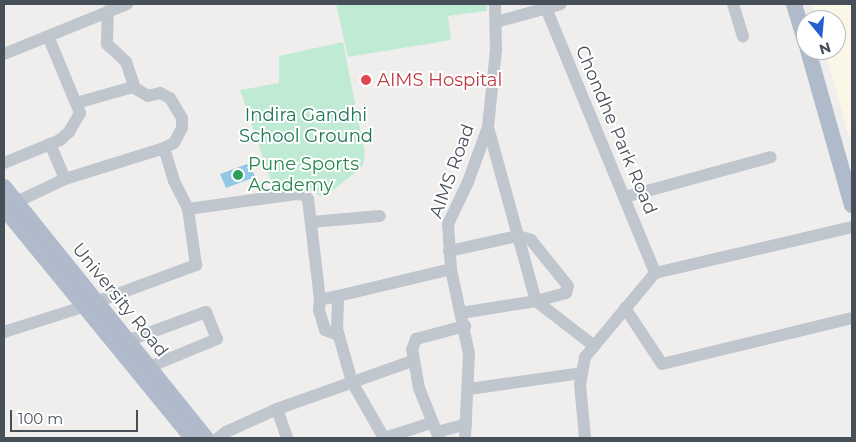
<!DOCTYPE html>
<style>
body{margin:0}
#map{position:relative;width:856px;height:442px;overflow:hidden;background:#f0eeed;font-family:Montserrat,sans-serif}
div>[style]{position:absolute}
.commercial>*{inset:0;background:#faf7e7}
.green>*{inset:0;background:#bfebd4}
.water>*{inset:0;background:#8fc9e4}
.minor>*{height:12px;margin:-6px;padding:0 6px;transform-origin:6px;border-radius:6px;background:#bfc6ce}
.major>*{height:16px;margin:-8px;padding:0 8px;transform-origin:8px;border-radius:8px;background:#afbaca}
.dots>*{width:14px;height:14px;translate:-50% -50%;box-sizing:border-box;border:2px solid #fff;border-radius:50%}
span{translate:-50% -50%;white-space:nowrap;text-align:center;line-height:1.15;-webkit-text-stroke:4px #fff;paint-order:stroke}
.health-label{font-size:18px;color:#be3a42}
.left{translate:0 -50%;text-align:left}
.park-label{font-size:18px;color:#1e7453}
.street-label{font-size:18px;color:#474f59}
.leisure-label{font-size:18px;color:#27864d}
.frame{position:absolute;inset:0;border:5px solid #474f59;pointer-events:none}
.north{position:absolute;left:796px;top:10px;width:50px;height:50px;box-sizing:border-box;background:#fff;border:1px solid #b5b9bd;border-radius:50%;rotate:163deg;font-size:14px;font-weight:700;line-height:20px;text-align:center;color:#474f59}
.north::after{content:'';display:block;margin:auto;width:18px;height:22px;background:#275fd0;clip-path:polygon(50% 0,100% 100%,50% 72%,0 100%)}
.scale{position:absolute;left:10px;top:410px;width:128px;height:22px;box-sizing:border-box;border:2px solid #474f59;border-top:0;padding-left:6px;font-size:15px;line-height:18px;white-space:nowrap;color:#474f59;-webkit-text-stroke:4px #fff;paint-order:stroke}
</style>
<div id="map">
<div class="commercial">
<div style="clip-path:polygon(812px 4px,852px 4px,852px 147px,825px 50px,836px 50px,836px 20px,817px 20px)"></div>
</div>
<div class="green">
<div style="clip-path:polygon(336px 4px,486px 4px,487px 11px,448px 16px,451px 40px,348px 57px)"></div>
<div style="clip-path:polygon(343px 42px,365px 154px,363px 166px,326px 196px,320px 196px,306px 187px,275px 193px,240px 90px,279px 83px,279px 56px)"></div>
</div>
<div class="water">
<div style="clip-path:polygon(250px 163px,255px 177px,226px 188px,220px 174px)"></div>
</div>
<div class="minor">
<div style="left:733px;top:4px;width:34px;rotate:73deg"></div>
<div style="left:546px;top:8px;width:287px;rotate:67.6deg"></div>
<div style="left:655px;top:273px;width:109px;rotate:129.8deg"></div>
<div style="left:585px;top:357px;width:27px;rotate:100deg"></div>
<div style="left:580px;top:384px;width:54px;rotate:84.7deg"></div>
<div style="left:108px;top:11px;width:33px;rotate:92deg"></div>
<div style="left:107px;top:44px;width:26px;rotate:43deg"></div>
<div style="left:126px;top:62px;width:28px;rotate:71deg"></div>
<div style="left:496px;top:22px;width:67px;rotate:-15.5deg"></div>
<div style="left:4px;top:54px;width:133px;rotate:-22.1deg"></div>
<div style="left:488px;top:127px;width:180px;rotate:74.6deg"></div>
<div style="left:536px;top:301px;width:72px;rotate:37.7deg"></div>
<div style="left:164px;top:148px;width:34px;rotate:73deg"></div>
<div style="left:174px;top:181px;width:31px;rotate:63deg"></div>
<div style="left:4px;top:163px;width:61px;rotate:-22.3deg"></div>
<div style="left:60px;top:140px;width:12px;rotate:-42deg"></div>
<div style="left:69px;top:132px;width:22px;rotate:-60deg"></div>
<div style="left:80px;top:113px;width:83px;rotate:-112.6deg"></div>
<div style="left:65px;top:179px;width:104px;rotate:-17.4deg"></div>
<div style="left:164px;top:148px;width:11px;rotate:-27deg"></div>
<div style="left:174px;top:143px;width:17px;rotate:-62deg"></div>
<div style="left:182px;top:128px;width:10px;rotate:-90deg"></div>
<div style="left:182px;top:118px;width:23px;rotate:-121deg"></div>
<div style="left:170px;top:98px;width:11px;rotate:-153deg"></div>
<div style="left:160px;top:93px;width:12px;rotate:166deg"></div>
<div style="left:148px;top:96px;width:17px;rotate:-149deg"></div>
<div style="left:133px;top:87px;width:59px;rotate:164.3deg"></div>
<div style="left:625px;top:197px;width:151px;rotate:-15.3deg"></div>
<div style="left:10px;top:205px;width:61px;rotate:-25.3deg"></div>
<div style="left:65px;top:179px;width:38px;rotate:-113deg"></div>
<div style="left:311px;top:222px;width:69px;rotate:-5deg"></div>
<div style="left:449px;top:251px;width:71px;rotate:-12.3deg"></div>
<div style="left:518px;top:236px;width:14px;rotate:17deg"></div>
<div style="left:531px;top:240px;width:59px;rotate:51.2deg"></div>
<div style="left:568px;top:286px;width:7px;rotate:106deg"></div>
<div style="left:566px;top:293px;width:31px;rotate:165deg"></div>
<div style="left:536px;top:301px;width:76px;rotate:170.9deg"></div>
<div style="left:655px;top:273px;width:202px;rotate:-13.1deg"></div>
<div style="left:320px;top:300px;width:10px;rotate:96deg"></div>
<div style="left:319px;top:310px;width:21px;rotate:73deg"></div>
<div style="left:325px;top:330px;width:14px;rotate:21deg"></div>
<div style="left:96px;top:302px;width:107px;rotate:-20.3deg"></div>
<div style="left:196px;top:265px;width:57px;rotate:-98.1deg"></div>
<div style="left:188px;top:209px;width:109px;rotate:-7.9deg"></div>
<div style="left:296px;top:194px;width:9px;rotate:6deg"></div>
<div style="left:305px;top:195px;width:5px;rotate:53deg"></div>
<div style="left:308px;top:199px;width:102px;rotate:83.2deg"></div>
<div style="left:320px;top:300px;width:18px;rotate:-13deg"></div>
<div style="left:625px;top:308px;width:67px;rotate:56.5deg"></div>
<div style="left:662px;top:364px;width:195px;rotate:-13.6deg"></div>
<div style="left:4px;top:332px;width:83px;rotate:-17.6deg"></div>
<div style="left:127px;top:341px;width:84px;rotate:-20.2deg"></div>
<div style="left:206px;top:312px;width:29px;rotate:68deg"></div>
<div style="left:217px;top:339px;width:74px;rotate:157.6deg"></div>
<div style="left:469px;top:389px;width:113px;rotate:-8.1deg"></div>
<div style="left:277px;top:409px;width:31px;rotate:71deg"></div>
<div style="left:437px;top:432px;width:30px;rotate:-15deg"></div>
<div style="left:218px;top:438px;width:10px;rotate:-37deg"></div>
<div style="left:226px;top:432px;width:56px;rotate:-24.3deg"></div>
<div style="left:277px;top:409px;width:143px;rotate:-19.6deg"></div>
<div style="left:384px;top:438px;width:64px;rotate:-119.7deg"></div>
<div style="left:352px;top:382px;width:55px;rotate:-105.8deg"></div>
<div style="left:337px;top:329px;width:33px;rotate:-88deg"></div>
<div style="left:338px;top:296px;width:116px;rotate:-13.4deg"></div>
<div style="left:384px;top:438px;width:49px;rotate:-17.7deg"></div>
<div style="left:439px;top:438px;width:54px;rotate:-111.8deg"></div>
<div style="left:419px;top:388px;width:39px;rotate:-100deg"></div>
<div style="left:412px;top:350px;width:12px;rotate:-70deg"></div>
<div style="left:416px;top:339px;width:51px;rotate:-14.9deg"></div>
<div style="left:465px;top:438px;width:84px;rotate:-87.3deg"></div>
<div style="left:469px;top:354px;width:87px;rotate:-102deg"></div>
<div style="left:451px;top:269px;width:45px;rotate:-93.8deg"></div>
<div style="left:448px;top:224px;width:47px;rotate:-64.5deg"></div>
<div style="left:468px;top:182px;width:59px;rotate:-70deg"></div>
<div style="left:488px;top:127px;width:78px;rotate:-84.1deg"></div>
<div style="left:496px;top:49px;width:45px;rotate:-91.3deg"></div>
</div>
<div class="major">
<div style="left:794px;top:4px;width:42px;rotate:73.3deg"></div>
<div style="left:808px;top:50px;width:161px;rotate:74.2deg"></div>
<div style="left:4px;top:187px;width:322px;rotate:51.2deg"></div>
<div style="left:4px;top:208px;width:297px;rotate:50.7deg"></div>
</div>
<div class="dots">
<div style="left:366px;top:80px;background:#e0444e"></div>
<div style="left:238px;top:175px;background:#2e9e5b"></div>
</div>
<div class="health-label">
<span class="left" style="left:377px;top:80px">AIMS Hospital</span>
</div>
<div class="park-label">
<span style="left:306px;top:126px">Indira Gandhi<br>School Ground</span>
</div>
<div class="street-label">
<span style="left:616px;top:130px;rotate:67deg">Chondhe Park Road</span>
<span style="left:452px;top:171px;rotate:-70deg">AIMS Road</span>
<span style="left:120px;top:300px;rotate:51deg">University Road</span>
</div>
<div class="leisure-label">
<span class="left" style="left:248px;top:175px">Pune Sports<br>Academy</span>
</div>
<div class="frame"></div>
<div class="north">N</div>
<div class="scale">100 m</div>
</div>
